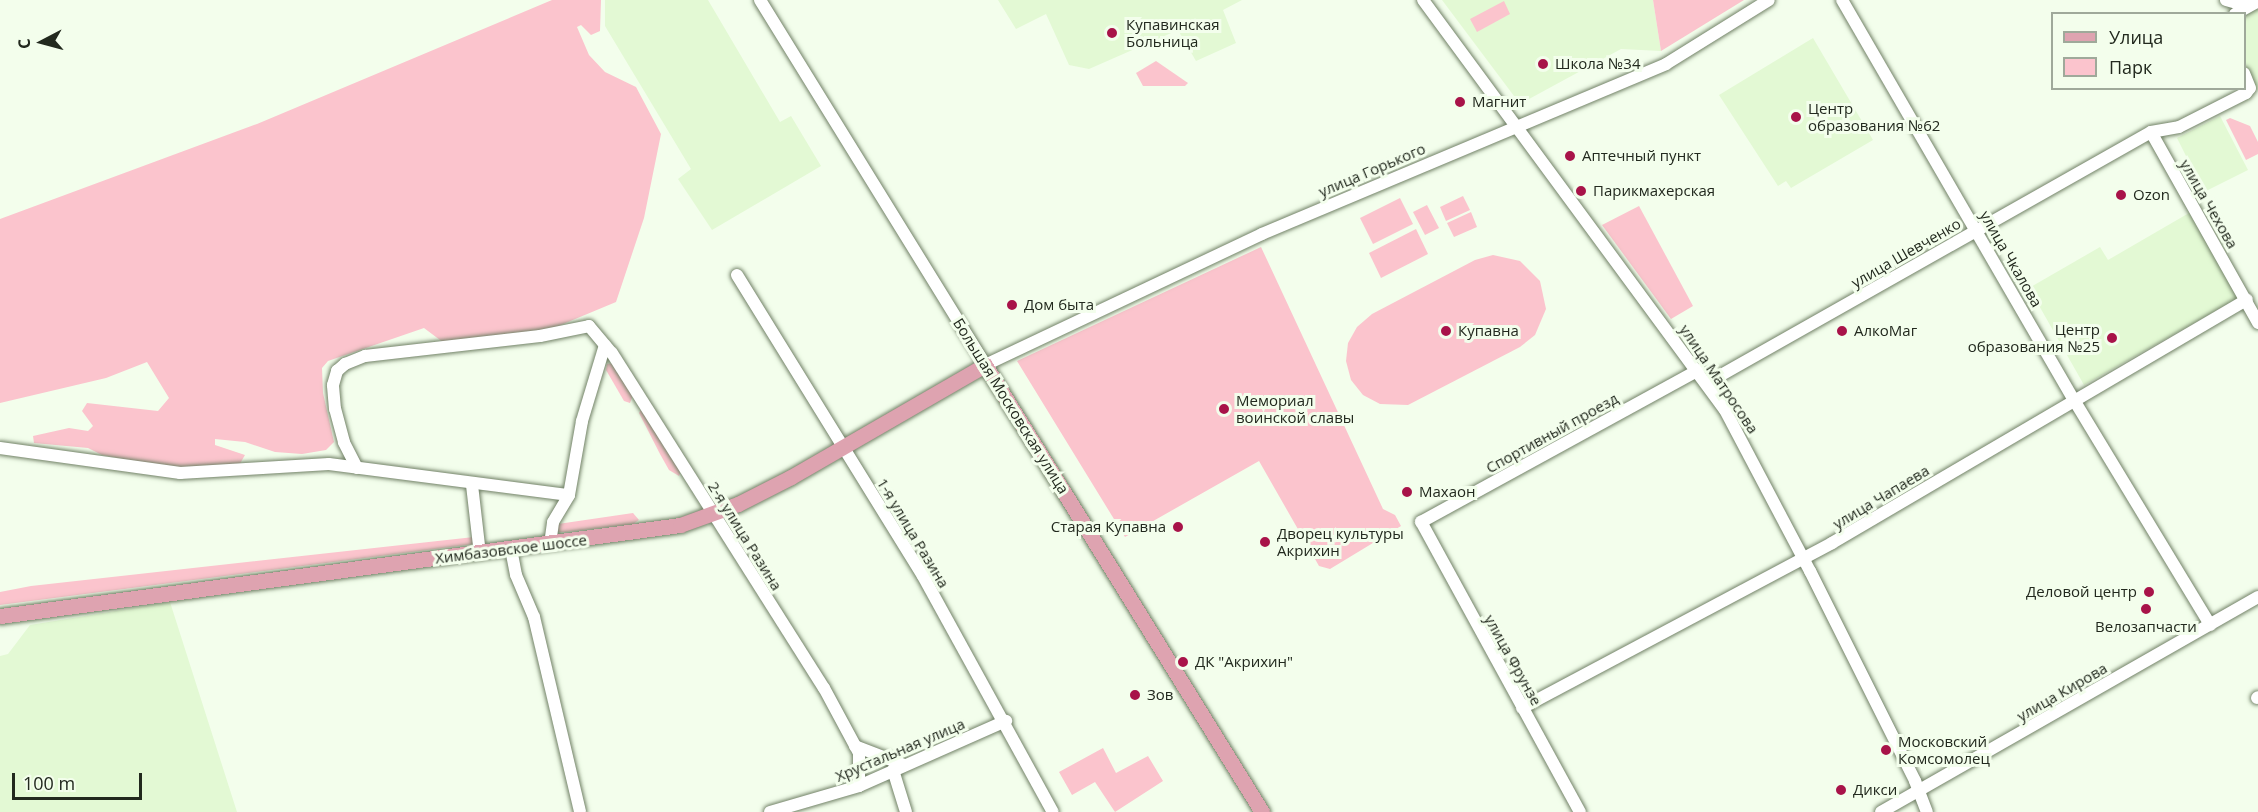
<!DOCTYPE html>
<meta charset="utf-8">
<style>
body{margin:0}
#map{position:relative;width:2258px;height:812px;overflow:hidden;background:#f3feec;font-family:"Open Sans",sans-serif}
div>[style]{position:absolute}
.built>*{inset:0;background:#e3f9d4}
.green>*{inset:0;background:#fbc4cd}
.roads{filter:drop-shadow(0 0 2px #718166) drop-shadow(0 0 2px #718166)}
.minor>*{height:12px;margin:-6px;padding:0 6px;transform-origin:6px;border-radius:6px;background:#fff}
.major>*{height:15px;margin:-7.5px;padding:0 7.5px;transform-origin:7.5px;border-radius:7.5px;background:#dea3b0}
.dots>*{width:16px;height:16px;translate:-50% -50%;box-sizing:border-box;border:3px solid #f3feec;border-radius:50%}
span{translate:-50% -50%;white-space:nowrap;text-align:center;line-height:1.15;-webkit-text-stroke:6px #f3feec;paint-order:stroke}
.poi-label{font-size:15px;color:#22291e}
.left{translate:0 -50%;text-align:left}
.right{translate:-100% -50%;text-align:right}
.street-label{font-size:15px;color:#22291e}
.legend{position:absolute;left:2051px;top:12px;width:195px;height:78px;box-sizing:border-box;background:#f3feec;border:2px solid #9fa99a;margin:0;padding:8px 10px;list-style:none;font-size:18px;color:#22291e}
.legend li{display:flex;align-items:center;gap:12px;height:30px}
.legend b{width:30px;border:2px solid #9fa99a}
.north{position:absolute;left:12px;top:12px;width:60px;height:60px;-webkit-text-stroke:4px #f3feec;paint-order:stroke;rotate:264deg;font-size:16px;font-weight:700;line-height:24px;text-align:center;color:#22291e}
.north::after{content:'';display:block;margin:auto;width:21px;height:27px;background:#22291e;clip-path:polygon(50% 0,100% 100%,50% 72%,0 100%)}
.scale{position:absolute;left:12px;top:773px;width:130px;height:27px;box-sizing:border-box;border:3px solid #22291e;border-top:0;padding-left:8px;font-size:18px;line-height:21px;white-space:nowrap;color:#22291e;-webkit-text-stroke:4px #f3feec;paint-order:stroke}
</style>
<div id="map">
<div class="built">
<div style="clip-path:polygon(605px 0,708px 0,780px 122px,791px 116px,821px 166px,712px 230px,678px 179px,691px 169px,605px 26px)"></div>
<div style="clip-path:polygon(998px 0,1242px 0,1223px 10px,1236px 43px,1196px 61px,1178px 30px,1089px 69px,1069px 65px,1046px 14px,1016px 29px)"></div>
<div style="clip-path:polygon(1442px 0,1653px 0,1661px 51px,1621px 49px,1520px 104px)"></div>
<div style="clip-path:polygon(2258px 8px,2258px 92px,2245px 67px,2245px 16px)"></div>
<div style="clip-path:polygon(1813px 38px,1873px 140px,1791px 188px,1786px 181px,1778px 186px,1719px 95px)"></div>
<div style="clip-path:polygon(2220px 116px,2248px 170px,2204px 192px,2177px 138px)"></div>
<div style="clip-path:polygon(2189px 213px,2238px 298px,2084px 385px,2029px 288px,2100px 247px,2108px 260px)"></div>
<div style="clip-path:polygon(170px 602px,237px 812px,0 812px,0 656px,8px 654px,30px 625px)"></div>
</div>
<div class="green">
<div style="clip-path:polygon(552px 0,601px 0,600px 31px,591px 35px,581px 25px,577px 27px,589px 55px,605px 72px,636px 87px,661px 134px,644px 218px,616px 302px,544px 332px,444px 343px,424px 328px,328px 361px,322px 368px,323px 393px,334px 442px,326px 450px,302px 454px,275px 452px,245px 442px,215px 439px,215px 445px,245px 455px,238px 467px,170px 468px,102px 455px,88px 448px,34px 443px,33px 436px,69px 428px,88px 431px,93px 426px,82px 411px,87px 403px,158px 411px,169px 398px,147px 362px,106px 378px,0 403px,0 219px,257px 124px)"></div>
<div style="clip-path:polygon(1653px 0,1744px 0,1661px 51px)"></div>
<div style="clip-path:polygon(1504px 1px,1510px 14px,1477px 32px,1470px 19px)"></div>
<div style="clip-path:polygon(1156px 61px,1188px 83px,1185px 86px,1143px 86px,1136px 73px)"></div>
<div style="clip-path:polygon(2230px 118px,2250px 126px,2258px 142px,2258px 154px,2246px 160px,2226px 120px)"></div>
<div style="clip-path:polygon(1463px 196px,1470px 210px,1446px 221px,1440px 207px)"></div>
<div style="clip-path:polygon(1400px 198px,1413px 224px,1373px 244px,1360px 218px)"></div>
<div style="clip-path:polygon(1427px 205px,1439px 228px,1425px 235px,1413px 212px)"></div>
<div style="clip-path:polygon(1639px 206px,1693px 306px,1671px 319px,1602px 225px)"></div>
<div style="clip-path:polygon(1471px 212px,1477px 227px,1454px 237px,1447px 223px)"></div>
<div style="clip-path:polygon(1416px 229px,1428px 254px,1381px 278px,1369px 253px)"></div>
<div style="clip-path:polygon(1261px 247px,1383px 509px,1395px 515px,1401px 526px,1330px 569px,1319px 566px,1259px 461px,1125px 537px,1017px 361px)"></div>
<div style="clip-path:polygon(1493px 255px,1520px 261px,1540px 281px,1546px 309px,1535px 335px,1520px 347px,1408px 405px,1380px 404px,1363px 395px,1351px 380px,1346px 361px,1348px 343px,1357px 327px,1372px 314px,1475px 260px)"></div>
<div style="clip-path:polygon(613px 363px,633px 395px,630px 403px,624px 401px,606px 370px,607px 364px)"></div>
<div style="clip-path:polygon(642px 408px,681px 471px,679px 476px,669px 470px,660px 454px,639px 413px)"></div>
<div style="clip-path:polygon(633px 513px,639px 520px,633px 524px,566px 532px,558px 532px,557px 528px,558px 524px)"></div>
<div style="clip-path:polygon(474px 537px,475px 544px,458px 546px,0 605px,0 592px,31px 586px)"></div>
<div style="clip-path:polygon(1103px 748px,1116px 773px,1148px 756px,1163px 781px,1115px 812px,1095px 782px,1072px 795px,1059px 772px)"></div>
</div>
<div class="roads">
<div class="minor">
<div style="left:760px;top:0;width:429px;rotate:58.3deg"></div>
<div style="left:985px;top:365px;width:306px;rotate:-25.3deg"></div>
<div style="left:1262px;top:234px;width:438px;rotate:-22.8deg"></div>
<div style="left:1666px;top:64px;width:121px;rotate:-31.9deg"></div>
<div style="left:1423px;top:0;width:509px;rotate:53.63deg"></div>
<div style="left:1725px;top:410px;width:182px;rotate:62.2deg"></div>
<div style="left:1810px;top:571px;width:235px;rotate:63.4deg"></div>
<div style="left:1915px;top:781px;width:33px;rotate:69deg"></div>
<div style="left:1842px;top:0;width:462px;rotate:59.9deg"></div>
<div style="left:2074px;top:400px;width:263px;rotate:58.8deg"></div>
<div style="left:2226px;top:0;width:22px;rotate:16deg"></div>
<div style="left:2235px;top:14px;width:26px;rotate:-29deg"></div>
<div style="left:2151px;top:132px;width:219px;rotate:60.7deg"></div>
<div style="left:737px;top:275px;width:354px;rotate:58.3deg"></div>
<div style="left:923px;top:576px;width:269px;rotate:61.2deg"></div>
<div style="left:1707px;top:383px;width:510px;rotate:-29.48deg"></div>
<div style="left:2151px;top:132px;width:28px;rotate:-10deg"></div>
<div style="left:2179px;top:127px;width:75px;rotate:-26.9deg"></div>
<div style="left:2246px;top:93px;width:6px;rotate:-51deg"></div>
<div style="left:2250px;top:88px;width:16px;rotate:-112deg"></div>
<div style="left:0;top:448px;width:182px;rotate:7.9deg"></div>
<div style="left:180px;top:473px;width:149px;rotate:-3.5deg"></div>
<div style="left:329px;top:464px;width:242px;rotate:7.4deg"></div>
<div style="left:357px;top:468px;width:29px;rotate:-117deg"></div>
<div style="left:344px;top:442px;width:34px;rotate:-105deg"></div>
<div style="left:335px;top:409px;width:24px;rotate:-95deg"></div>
<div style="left:333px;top:385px;width:15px;rotate:-74deg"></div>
<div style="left:337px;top:371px;width:11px;rotate:-41deg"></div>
<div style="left:345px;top:364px;width:22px;rotate:-22deg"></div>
<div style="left:365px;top:356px;width:176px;rotate:-6.5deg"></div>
<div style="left:540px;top:336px;width:50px;rotate:-11.5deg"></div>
<div style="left:589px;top:326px;width:35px;rotate:50deg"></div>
<div style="left:612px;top:353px;width:396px;rotate:57.7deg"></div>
<div style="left:824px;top:688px;width:74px;rotate:61.7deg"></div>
<div style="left:859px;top:753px;width:33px;rotate:90deg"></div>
<div style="left:472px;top:485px;width:69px;rotate:83.4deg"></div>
<div style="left:550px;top:544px;width:22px;rotate:-82deg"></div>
<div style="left:553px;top:522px;width:31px;rotate:-59deg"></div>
<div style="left:569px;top:495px;width:75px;rotate:-80deg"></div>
<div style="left:582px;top:421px;width:79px;rotate:-73.2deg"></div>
<div style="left:511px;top:549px;width:26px;rotate:79deg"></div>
<div style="left:516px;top:575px;width:46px;rotate:66.8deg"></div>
<div style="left:534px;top:617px;width:200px;rotate:76.7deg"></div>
<div style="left:2257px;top:698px;width:1px;rotate:-45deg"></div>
<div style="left:1522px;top:708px;width:351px;rotate:-28deg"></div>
<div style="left:1832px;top:543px;width:481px;rotate:-30.4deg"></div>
<div style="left:855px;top:746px;width:53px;rotate:21.2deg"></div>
<div style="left:893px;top:770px;width:44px;rotate:72.8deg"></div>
<div style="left:770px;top:812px;width:93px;rotate:-16.3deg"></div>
<div style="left:859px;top:786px;width:161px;rotate:-23.9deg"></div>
<div style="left:1580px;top:812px;width:331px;rotate:-118.7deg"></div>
<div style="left:1421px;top:522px;width:317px;rotate:-28.7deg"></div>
<div style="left:1881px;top:812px;width:434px;rotate:-29.7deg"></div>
</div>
<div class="major">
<div style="left:0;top:616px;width:686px;rotate:-7.62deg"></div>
<div style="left:680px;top:525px;width:62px;rotate:-19.9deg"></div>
<div style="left:738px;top:504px;width:59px;rotate:-27deg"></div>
<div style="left:791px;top:477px;width:224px;rotate:-30deg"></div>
<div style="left:985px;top:365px;width:526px;rotate:58.21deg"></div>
</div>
</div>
<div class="dots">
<div style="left:1112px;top:33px;background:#a81349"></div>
<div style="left:1543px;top:64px;background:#a81349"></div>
<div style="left:1460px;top:102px;background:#a81349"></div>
<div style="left:1796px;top:117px;background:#a81349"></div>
<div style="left:1570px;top:156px;background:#a81349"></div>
<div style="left:1581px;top:191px;background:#a81349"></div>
<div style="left:2121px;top:195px;background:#a81349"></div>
<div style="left:1012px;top:305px;background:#a81349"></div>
<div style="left:1446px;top:331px;background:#a81349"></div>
<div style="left:1842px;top:331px;background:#a81349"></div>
<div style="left:2112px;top:338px;background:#a81349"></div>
<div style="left:1224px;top:409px;background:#a81349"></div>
<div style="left:1407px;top:492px;background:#a81349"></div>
<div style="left:1178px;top:527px;background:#a81349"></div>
<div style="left:1265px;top:542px;background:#a81349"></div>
<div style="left:2149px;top:592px;background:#a81349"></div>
<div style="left:2146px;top:609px;background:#a81349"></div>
<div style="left:1183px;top:662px;background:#a81349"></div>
<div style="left:1135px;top:695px;background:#a81349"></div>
<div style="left:1886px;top:750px;background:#a81349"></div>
<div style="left:1841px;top:790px;background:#a81349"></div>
</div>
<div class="poi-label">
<span class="left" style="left:1126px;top:33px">Купавинская<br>Больница</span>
<span class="left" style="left:1555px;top:64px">Школа №34</span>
<span class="left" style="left:1472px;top:102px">Магнит</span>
<span class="left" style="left:1808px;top:117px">Центр<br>образования №62</span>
<span class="left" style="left:1582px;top:156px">Аптечный пункт</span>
<span class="left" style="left:1593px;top:191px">Парикмахерская</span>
<span class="left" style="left:2133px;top:195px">Ozon</span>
<span class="left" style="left:1024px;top:305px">Дом быта</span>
<span class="right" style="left:2100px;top:338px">Центр<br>образования №25</span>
<span class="left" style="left:1458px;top:331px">Купавна</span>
<span class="left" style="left:1854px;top:331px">АлкоМаг</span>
<span class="left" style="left:1236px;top:409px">Мемориал<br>воинской славы</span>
<span class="left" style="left:1419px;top:492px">Махаон</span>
<span class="right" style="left:1166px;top:527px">Старая Купавна</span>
<span class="left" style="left:1277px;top:542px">Дворец культуры<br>Акрихин</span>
<span class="right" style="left:2137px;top:592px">Деловой центр</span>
<span style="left:2146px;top:627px">Велозапчасти</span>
<span class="left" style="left:1195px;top:662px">ДК "Акрихин"</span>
<span class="left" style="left:1147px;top:695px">Зов</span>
<span class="left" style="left:1898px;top:750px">Московский<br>Комсомолец</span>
<span class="left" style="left:1853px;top:790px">Дикси</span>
</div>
<div class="street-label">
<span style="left:1372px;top:170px;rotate:-23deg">улица Горького</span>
<span style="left:2209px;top:204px;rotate:60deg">улица Чехова</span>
<span style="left:1906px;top:253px;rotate:-30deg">улица Шевченко</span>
<span style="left:2011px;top:259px;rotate:60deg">улица Чкалова</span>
<span style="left:1719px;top:379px;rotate:56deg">улица Матросова</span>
<span style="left:1011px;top:406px;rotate:58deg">Большая Московская улица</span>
<span style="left:1552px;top:433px;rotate:-29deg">Спортивный проезд</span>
<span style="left:1881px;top:497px;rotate:-31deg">улица Чапаева</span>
<span style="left:913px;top:533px;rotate:59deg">1-я улица Разина</span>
<span style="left:745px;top:536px;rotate:58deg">2-я улица Разина</span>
<span style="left:511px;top:549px;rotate:-7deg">Химбазовское шоссе</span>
<span style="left:1513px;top:660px;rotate:61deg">улица Фрунзе</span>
<span style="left:2062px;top:692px;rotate:-30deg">улица Кирова</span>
<span style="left:900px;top:750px;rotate:-23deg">Хрустальная улица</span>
</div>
<ul class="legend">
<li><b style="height:8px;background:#dea3b0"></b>Улица</li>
<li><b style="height:16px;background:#fbc4cd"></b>Парк</li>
</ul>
<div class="north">С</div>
<div class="scale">100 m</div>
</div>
